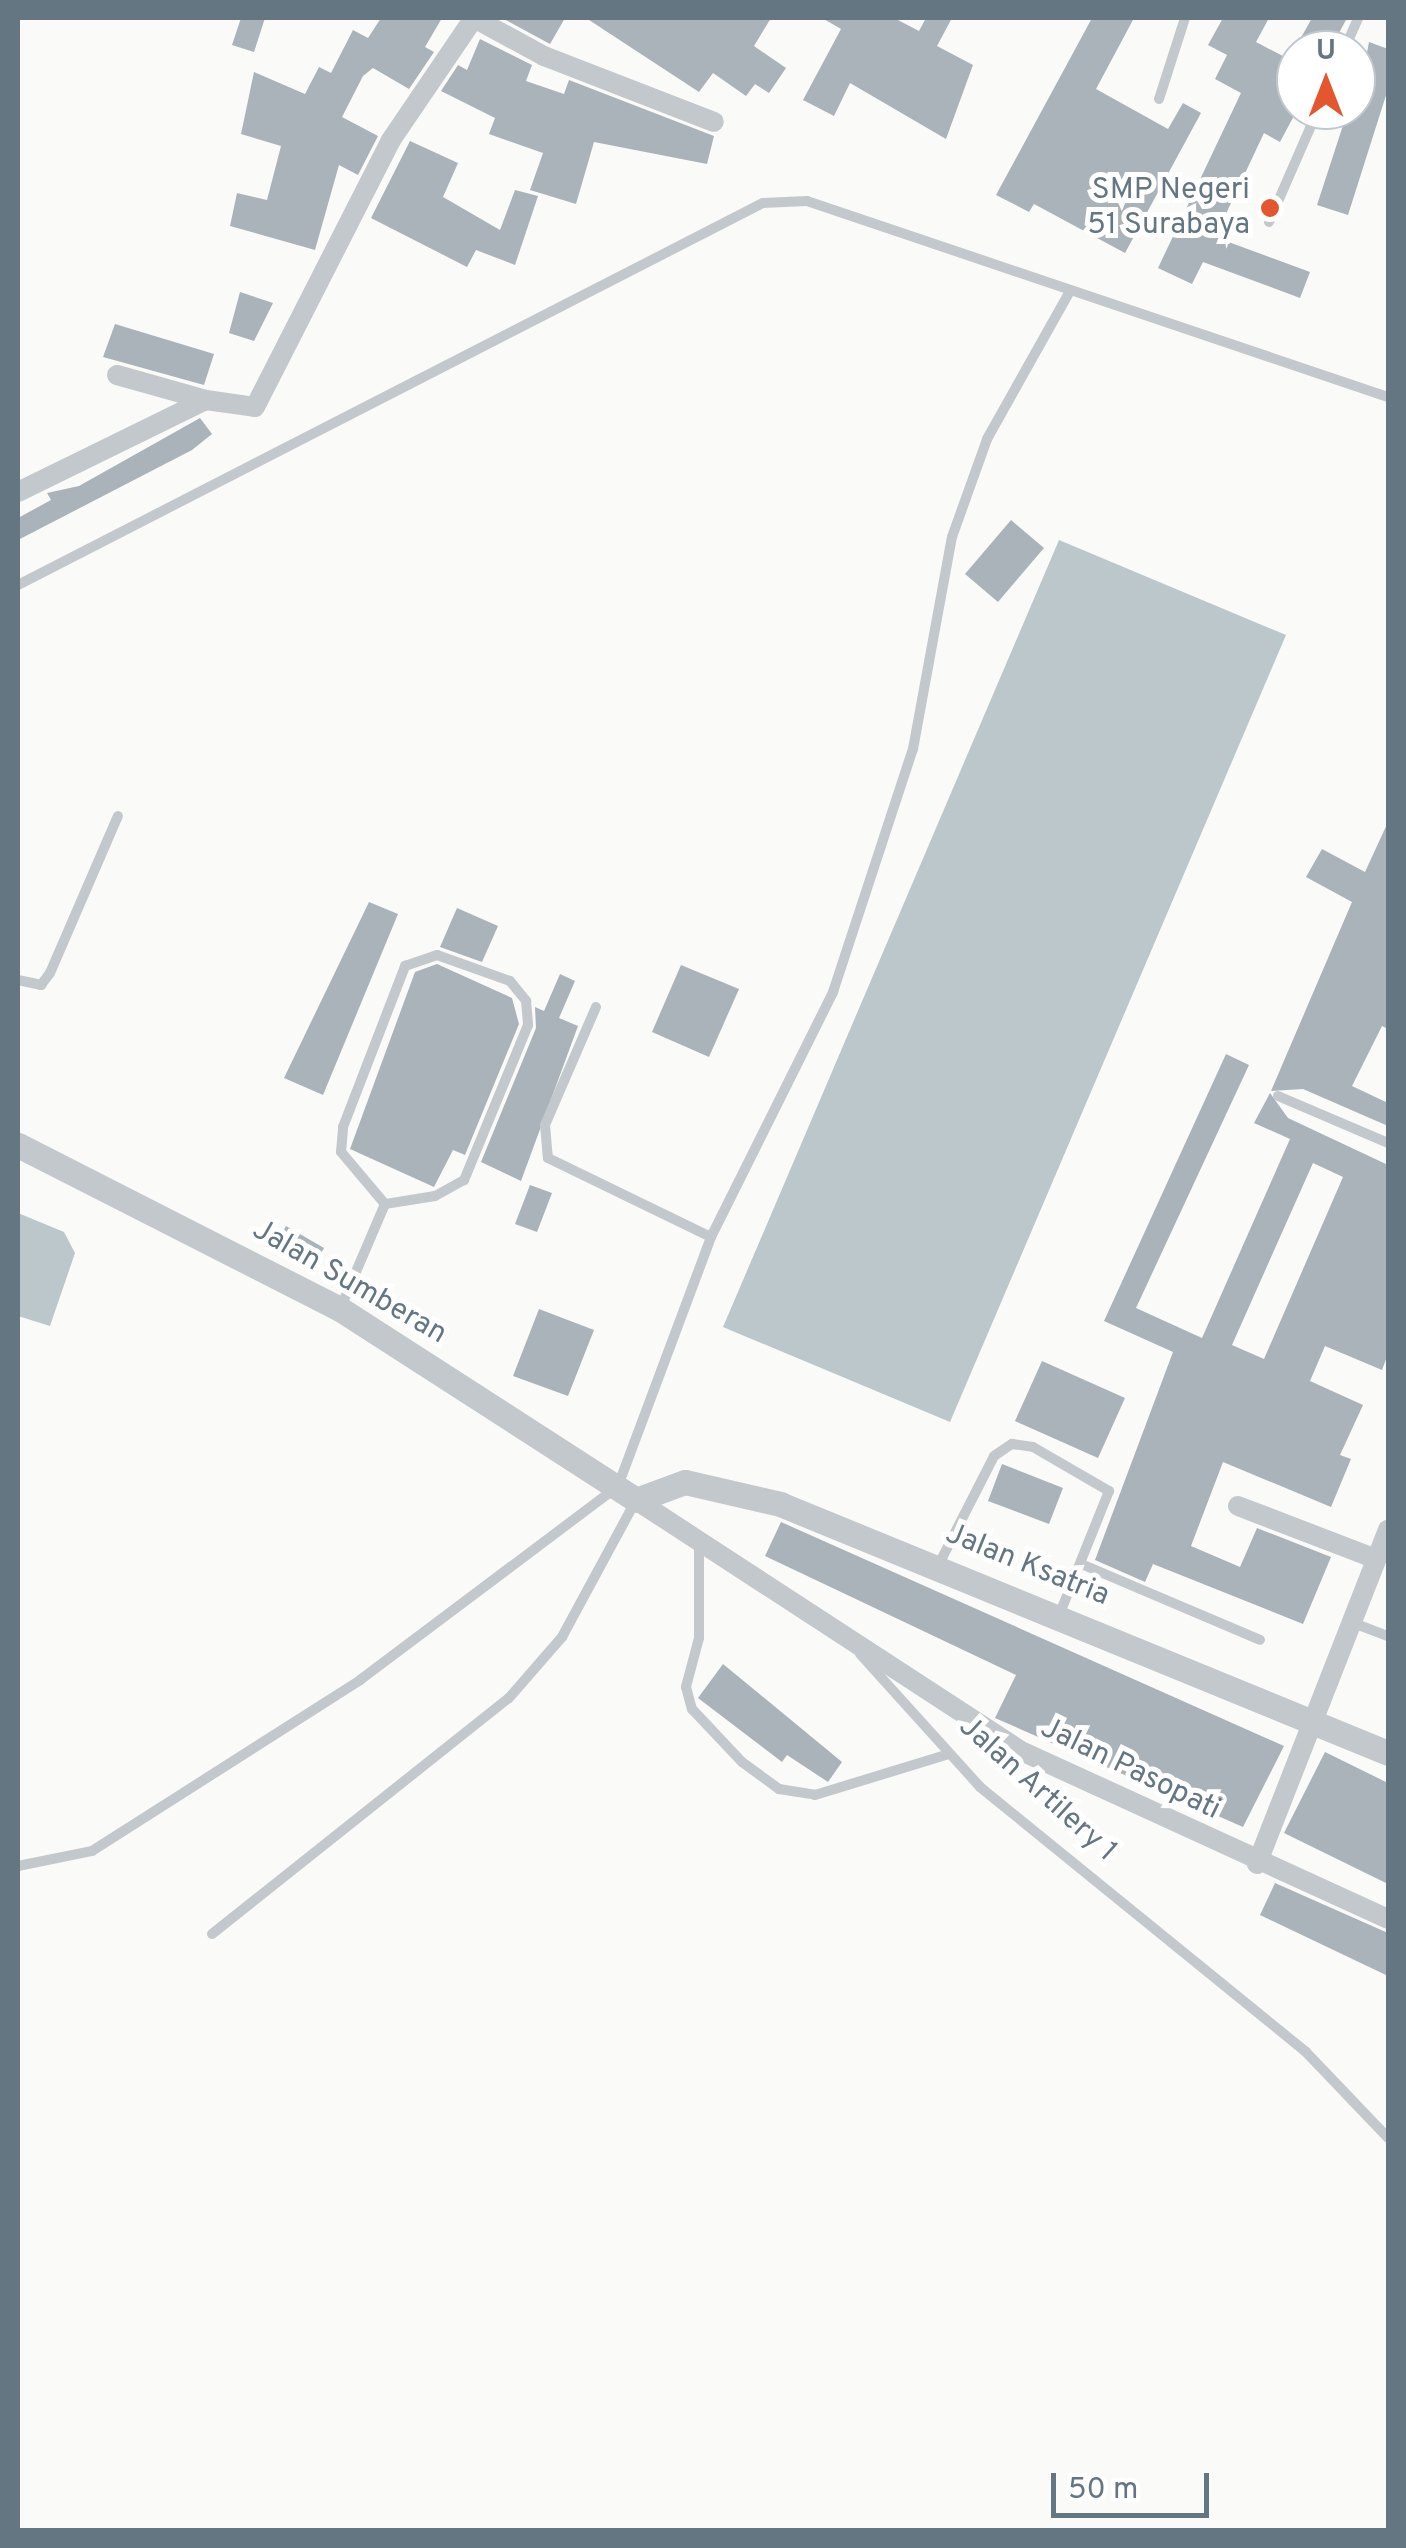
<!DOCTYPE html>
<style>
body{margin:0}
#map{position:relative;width:1406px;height:2548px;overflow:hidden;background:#fafaf8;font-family:Overpass,sans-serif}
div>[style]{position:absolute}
.water>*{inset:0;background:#bbc7cb}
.building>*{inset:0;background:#aab3b9}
.service>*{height:10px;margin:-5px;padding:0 5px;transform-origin:5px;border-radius:5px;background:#c3c8cc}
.minor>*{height:20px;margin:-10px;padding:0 10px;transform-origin:10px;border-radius:10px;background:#c3c8cc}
.tertiary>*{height:25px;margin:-12.5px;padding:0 12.5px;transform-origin:12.5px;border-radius:12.5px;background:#c3c8cc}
.dots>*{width:28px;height:28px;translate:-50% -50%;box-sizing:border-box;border:5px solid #fff;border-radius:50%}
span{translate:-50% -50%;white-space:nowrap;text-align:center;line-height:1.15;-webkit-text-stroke:10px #fff;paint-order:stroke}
.poi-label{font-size:30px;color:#657683}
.right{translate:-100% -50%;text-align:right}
.street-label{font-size:30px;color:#657683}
.frame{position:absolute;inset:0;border:20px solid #657683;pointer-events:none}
.north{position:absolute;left:1276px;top:30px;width:100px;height:100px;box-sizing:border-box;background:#fff;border:2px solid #c1c8cd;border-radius:50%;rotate:0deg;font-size:28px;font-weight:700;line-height:40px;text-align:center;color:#657683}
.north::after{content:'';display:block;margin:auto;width:35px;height:45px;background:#e4572e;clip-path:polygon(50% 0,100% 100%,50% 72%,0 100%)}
.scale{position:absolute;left:1051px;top:2473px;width:158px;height:45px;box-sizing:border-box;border:5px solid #657683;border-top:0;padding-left:12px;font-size:30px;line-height:35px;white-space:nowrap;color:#657683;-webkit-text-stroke:8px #fff;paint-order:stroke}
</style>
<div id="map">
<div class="water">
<div style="clip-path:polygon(1059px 540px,1286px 635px,950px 1422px,723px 1327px)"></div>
<div style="clip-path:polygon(18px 1213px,64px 1232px,75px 1253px,50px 1326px,18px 1316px)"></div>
</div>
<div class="building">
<div style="clip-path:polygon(241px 18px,265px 18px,254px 52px,232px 45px)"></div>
<div style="clip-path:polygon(381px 18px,442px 18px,425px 47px,434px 52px,409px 89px,373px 68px,363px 76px,342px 117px,378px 136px,358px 175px,339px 165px,315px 250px,230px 226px,237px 193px,267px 200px,281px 146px,241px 134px,254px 72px,305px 94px,319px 67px,331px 73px,353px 30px,368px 38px)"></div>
<div style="clip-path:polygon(502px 18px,565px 18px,550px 44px)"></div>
<div style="clip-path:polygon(586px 18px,771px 18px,754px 46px,786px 68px,769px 93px,755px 84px,746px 96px,713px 73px,699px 92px)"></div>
<div style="clip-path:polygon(822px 18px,894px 18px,919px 31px,926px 18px,952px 18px,937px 46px,973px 65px,946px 139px,850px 83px,834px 116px,803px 100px,841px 29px)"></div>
<div style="clip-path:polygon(1092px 18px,1134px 18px,1096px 89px,1168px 129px,1183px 103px,1201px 113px,1125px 253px,1034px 204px,1029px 212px,996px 195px)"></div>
<div style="clip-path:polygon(1223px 18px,1269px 18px,1256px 42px,1296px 63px,1296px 112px,1280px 142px,1264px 133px,1215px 237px,1310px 272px,1300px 298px,1203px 262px,1192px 284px,1158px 268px,1241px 93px,1215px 79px,1227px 55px,1208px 45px)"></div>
<div style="clip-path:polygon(1312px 18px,1347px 18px,1330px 50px,1294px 50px)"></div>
<div style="clip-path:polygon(480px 39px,532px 65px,526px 81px,564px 94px,569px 80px,714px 136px,707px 164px,594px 142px,576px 204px,530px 190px,543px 153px,489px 134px,495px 118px,441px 91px,458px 65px,467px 70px)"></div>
<div style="clip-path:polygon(1369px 42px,1388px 49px,1388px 89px,1348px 215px,1317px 205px,1348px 110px,1356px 110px)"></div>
<div style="clip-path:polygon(410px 141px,458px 163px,443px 197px,500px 230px,515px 190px,538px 196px,515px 265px,476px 250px,467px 267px,371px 218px)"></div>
<div style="clip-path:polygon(240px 292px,273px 303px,254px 341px,229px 333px)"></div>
<div style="clip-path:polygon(115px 324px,214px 354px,204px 385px,103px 357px)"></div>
<div style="clip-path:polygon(200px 418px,212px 434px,192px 450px,18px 540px,18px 518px,51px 500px,47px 493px,79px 486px)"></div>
<div style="clip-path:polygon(1011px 520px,1044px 548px,998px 602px,965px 574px)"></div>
<div style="clip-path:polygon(1388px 822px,1388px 1029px,1382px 1026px,1352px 1086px,1388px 1103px,1388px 1126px,1303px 1089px,1271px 1091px,1352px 902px,1306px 877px,1322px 849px,1365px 872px)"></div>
<div style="clip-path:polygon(369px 902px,398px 914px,323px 1095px,284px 1078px)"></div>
<div style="clip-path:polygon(457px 908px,498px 926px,482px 962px,440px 947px)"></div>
<div style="clip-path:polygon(437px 964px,512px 998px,519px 1024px,465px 1155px,453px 1150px,434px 1187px,350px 1149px,415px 972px)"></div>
<div style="clip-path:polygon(681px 965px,739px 989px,709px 1057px,652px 1032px)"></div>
<div style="clip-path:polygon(560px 974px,575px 981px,559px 1018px,578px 1026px,521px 1181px,481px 1162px,536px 1028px,535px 1007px,544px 1011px)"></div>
<div style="clip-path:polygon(evenodd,1226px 1054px,1249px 1065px,1136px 1308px,1202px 1338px,1290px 1139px,1254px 1123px,1270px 1093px,1288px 1118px,1388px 1165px,1388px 1354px,1382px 1370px,1325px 1346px,1310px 1381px,1363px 1405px,1340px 1455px,1351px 1459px,1331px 1507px,1223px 1462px,1191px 1546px,1240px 1567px,1257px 1528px,1331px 1557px,1303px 1624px,1153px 1564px,1145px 1582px,1095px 1560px,1173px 1352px,1104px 1321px,1226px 1054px,1313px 1163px,1343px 1177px,1264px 1359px,1232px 1345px,1313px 1163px)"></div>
<div style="clip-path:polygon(530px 1185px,552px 1193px,537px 1232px,515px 1224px)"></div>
<div style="clip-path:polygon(286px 1226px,324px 1248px,312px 1269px,274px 1248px)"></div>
<div style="clip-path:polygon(539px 1309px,594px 1330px,568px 1396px,513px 1376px)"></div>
<div style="clip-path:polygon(1042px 1361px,1125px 1398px,1098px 1458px,1015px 1421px)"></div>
<div style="clip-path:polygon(1002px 1464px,1063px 1488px,1049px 1524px,988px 1501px)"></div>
<div style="clip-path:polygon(781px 1522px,1284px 1746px,1243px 1827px,995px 1718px,1016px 1675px,765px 1556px)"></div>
<div style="clip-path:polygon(723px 1664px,842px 1762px,828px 1782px,787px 1755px,782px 1762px,698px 1698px)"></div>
<div style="clip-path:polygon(1325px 1752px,1388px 1783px,1388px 1884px,1284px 1833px)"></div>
<div style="clip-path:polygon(1275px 1883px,1388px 1933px,1388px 1976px,1260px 1915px)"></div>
</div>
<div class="service">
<div style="left:1344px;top:50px;width:35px;rotate:-66deg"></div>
<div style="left:1159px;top:99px;width:85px;rotate:-72.2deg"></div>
<div style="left:1269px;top:222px;width:122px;rotate:-66.4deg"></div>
<div style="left:18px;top:585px;width:837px;rotate:-27.15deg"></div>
<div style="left:763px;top:203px;width:44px;rotate:-2.6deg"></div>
<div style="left:807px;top:201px;width:613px;rotate:18.64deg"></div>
<div style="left:18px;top:980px;width:24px;rotate:12deg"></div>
<div style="left:41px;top:985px;width:15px;rotate:-53deg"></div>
<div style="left:50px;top:973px;width:171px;rotate:-66.6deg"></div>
<div style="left:596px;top:1007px;width:129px;rotate:113.4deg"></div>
<div style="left:545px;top:1125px;width:33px;rotate:85deg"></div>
<div style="left:548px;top:1158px;width:181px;rotate:25.9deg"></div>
<div style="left:1278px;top:1096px;width:120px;rotate:23.1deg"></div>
<div style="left:340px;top:1309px;width:114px;rotate:-66.8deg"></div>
<div style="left:385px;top:1204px;width:68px;rotate:-130.2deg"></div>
<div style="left:341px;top:1152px;width:25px;rotate:-85deg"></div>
<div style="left:343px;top:1127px;width:173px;rotate:-68.9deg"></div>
<div style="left:405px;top:966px;width:34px;rotate:-19deg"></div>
<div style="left:437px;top:955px;width:77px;rotate:19.6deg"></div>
<div style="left:510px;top:981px;width:26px;rotate:51deg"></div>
<div style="left:526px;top:1001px;width:24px;rotate:85deg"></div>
<div style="left:528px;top:1025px;width:168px;rotate:112.4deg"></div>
<div style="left:464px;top:1180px;width:33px;rotate:151deg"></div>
<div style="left:435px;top:1196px;width:51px;rotate:170.9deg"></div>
<div style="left:699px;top:1548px;width:90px;rotate:90deg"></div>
<div style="left:699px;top:1638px;width:51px;rotate:104.9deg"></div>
<div style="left:686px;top:1687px;width:23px;rotate:75deg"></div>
<div style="left:692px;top:1709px;width:73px;rotate:46.7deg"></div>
<div style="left:742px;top:1762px;width:46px;rotate:36.1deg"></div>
<div style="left:779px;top:1789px;width:36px;rotate:9deg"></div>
<div style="left:815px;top:1795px;width:140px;rotate:-17deg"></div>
<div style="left:938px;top:1566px;width:123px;rotate:-63deg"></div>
<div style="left:994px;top:1456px;width:22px;rotate:-34deg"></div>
<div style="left:1012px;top:1444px;width:21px;rotate:8deg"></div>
<div style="left:1033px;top:1447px;width:88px;rotate:30.1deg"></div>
<div style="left:1109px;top:1491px;width:131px;rotate:111.9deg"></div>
<div style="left:1086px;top:1566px;width:189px;rotate:23deg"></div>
<div style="left:1351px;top:1622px;width:40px;rotate:21deg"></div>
<div style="left:860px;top:1654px;width:179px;rotate:47.9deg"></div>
<div style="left:980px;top:1787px;width:419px;rotate:39.1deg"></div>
<div style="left:1305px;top:2051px;width:120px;rotate:46.3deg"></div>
<div style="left:18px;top:1866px;width:76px;rotate:-11.5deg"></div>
<div style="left:92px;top:1851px;width:318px;rotate:-32.5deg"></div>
<div style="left:360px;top:1680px;width:323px;rotate:-36.9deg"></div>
<div style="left:618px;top:1486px;width:266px;rotate:-69.5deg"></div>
<div style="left:711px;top:1237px;width:274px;rotate:-63.5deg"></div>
<div style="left:833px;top:992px;width:256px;rotate:-71.8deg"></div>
<div style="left:913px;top:749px;width:216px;rotate:-79.6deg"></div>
<div style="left:952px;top:537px;width:104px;rotate:-70.3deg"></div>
<div style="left:987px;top:439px;width:167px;rotate:-60.7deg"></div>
<div style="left:212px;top:1934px;width:379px;rotate:-38.5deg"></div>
<div style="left:509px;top:1698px;width:81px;rotate:-49deg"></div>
<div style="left:562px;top:1637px;width:153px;rotate:-61.6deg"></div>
</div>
<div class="minor">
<div style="left:474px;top:18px;width:80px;rotate:28.5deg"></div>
<div style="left:544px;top:56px;width:182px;rotate:21.2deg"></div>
<div style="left:117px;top:375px;width:92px;rotate:15.7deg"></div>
<div style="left:18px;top:492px;width:209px;rotate:-26.1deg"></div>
<div style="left:206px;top:400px;width:49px;rotate:8.1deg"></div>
<div style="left:255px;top:407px;width:300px;rotate:-63deg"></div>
<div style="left:391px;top:140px;width:148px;rotate:-55.8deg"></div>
<div style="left:636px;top:1500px;width:457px;rotate:33.1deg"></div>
<div style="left:1019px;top:1750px;width:406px;rotate:24.6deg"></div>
<div style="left:1238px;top:1506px;width:148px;rotate:21deg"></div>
<div style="left:1257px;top:1864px;width:359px;rotate:-68.6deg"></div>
</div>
<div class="tertiary">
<div style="left:18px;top:1145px;width:361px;rotate:27deg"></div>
<div style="left:340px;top:1309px;width:352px;rotate:32.8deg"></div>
<div style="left:636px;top:1500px;width:52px;rotate:-20.2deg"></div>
<div style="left:685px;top:1482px;width:98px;rotate:13deg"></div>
<div style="left:780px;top:1504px;width:657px;rotate:22.27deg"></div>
</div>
<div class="dots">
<div style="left:1270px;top:208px;background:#e4572e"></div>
</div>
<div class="poi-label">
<span class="right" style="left:1250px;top:208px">SMP Negeri<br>51 Surabaya</span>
</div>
<div class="street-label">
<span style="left:349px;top:1283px;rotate:30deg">Jalan Sumberan</span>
<span style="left:1027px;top:1566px;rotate:22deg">Jalan Ksatria</span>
<span style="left:1130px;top:1770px;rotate:26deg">Jalan Pasopati</span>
<span style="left:1037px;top:1790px;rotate:42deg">Jalan Artilery 1</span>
</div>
<div class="frame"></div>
<div class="north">U</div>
<div class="scale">50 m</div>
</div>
